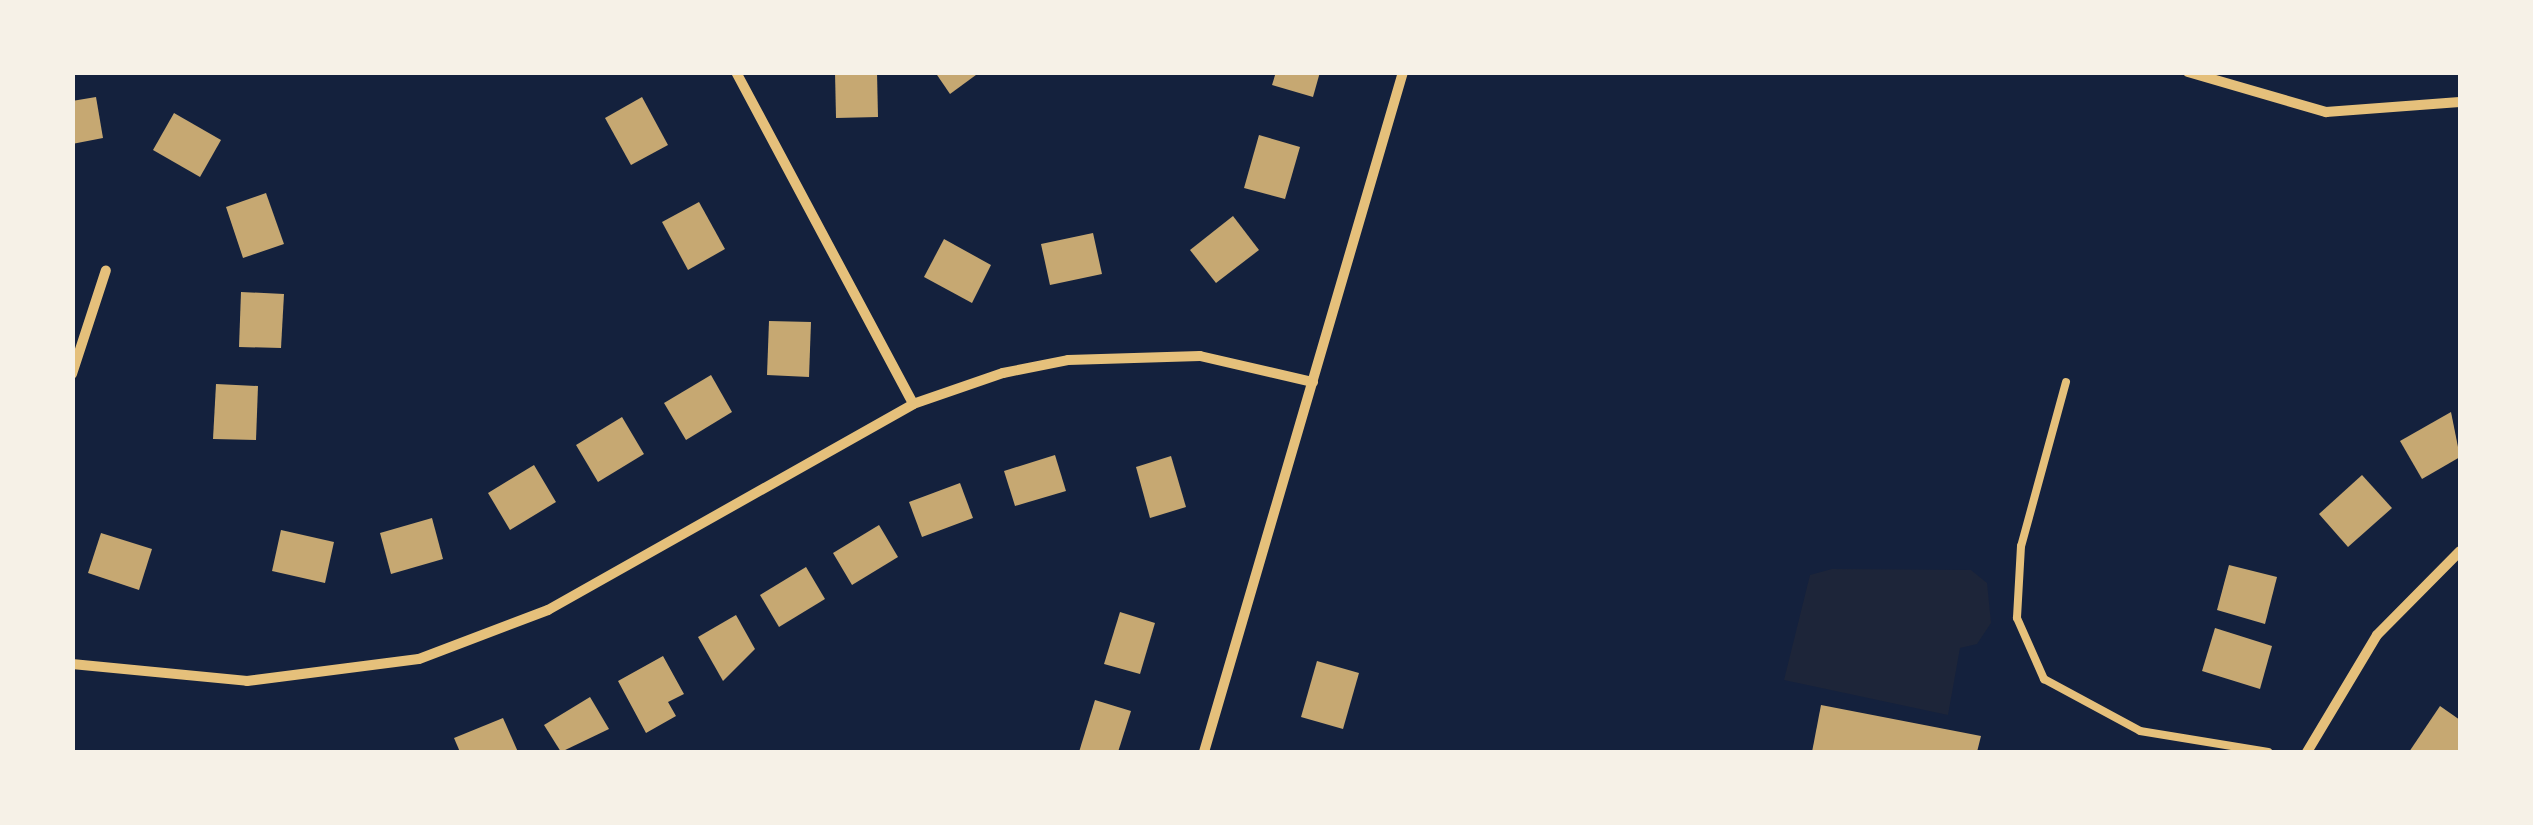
<!DOCTYPE html>
<style>
body{margin:0}
#map{position:relative;width:2533px;height:825px;overflow:hidden;background:#14213d;font-family:Arial,sans-serif}
div>[style]{position:absolute}
.green>*{inset:0;background:#1d2539}
.building>*{inset:0;background:#c6a872}
.service>*{height:8px;margin:-4px;padding:0 4px;transform-origin:4px;border-radius:4px;background:#e5c07b}
.minor>*{height:10px;margin:-5px;padding:0 5px;transform-origin:5px;border-radius:5px;background:#e5c07b}
span{translate:-50% -50%;white-space:nowrap;text-align:center;line-height:1.15;-webkit-text-stroke:9px #f6f1e7;paint-order:stroke}
.frame{position:absolute;inset:0;border:75px solid #f6f1e7;pointer-events:none}
</style>
<div id="map">
<div class="green">
<div style="clip-path:polygon(1832px 569px,1971px 570px,1987px 583px,1991px 623px,1977px 644px,1960px 648px,1948px 715px,1784px 680px,1810px 575px)"></div>
</div>
<div class="building">
<div style="clip-path:polygon(835px 72px,877px 72px,878px 117px,836px 118px)"></div>
<div style="clip-path:polygon(935px 72px,980px 72px,950px 94px)"></div>
<div style="clip-path:polygon(1276px 72px,1320px 72px,1313px 97px,1272px 85px)"></div>
<div style="clip-path:polygon(96px 97px,103px 138px,72px 144px,72px 101px)"></div>
<div style="clip-path:polygon(642px 97px,668px 145px,631px 165px,605px 118px)"></div>
<div style="clip-path:polygon(174px 113px,221px 140px,200px 177px,153px 150px)"></div>
<div style="clip-path:polygon(1259px 135px,1300px 147px,1285px 199px,1244px 188px)"></div>
<div style="clip-path:polygon(266px 193px,284px 244px,243px 258px,226px 207px)"></div>
<div style="clip-path:polygon(699px 202px,725px 249px,688px 270px,662px 222px)"></div>
<div style="clip-path:polygon(1233px 216px,1259px 250px,1216px 283px,1190px 250px)"></div>
<div style="clip-path:polygon(1093px 233px,1102px 274px,1050px 285px,1041px 244px)"></div>
<div style="clip-path:polygon(944px 239px,991px 265px,972px 303px,924px 277px)"></div>
<div style="clip-path:polygon(241px 292px,284px 294px,281px 348px,239px 347px)"></div>
<div style="clip-path:polygon(769px 321px,811px 322px,809px 377px,767px 375px)"></div>
<div style="clip-path:polygon(711px 375px,732px 412px,686px 440px,664px 403px)"></div>
<div style="clip-path:polygon(216px 384px,258px 386px,256px 440px,213px 439px)"></div>
<div style="clip-path:polygon(2451px 412px,2460px 457px,2422px 479px,2400px 441px)"></div>
<div style="clip-path:polygon(622px 417px,644px 454px,598px 482px,576px 445px)"></div>
<div style="clip-path:polygon(1055px 455px,1066px 491px,1015px 506px,1004px 471px)"></div>
<div style="clip-path:polygon(1171px 456px,1186px 507px,1150px 518px,1136px 467px)"></div>
<div style="clip-path:polygon(534px 465px,556px 502px,510px 530px,488px 493px)"></div>
<div style="clip-path:polygon(2362px 475px,2392px 508px,2348px 547px,2319px 514px)"></div>
<div style="clip-path:polygon(960px 483px,973px 518px,922px 537px,909px 502px)"></div>
<div style="clip-path:polygon(432px 518px,443px 559px,391px 574px,380px 533px)"></div>
<div style="clip-path:polygon(879px 525px,898px 557px,852px 585px,833px 553px)"></div>
<div style="clip-path:polygon(281px 530px,334px 542px,325px 583px,272px 571px)"></div>
<div style="clip-path:polygon(101px 533px,152px 549px,139px 590px,88px 573px)"></div>
<div style="clip-path:polygon(2229px 565px,2277px 577px,2265px 624px,2217px 610px)"></div>
<div style="clip-path:polygon(806px 567px,825px 599px,779px 627px,760px 595px)"></div>
<div style="clip-path:polygon(1120px 612px,1155px 623px,1140px 674px,1104px 664px)"></div>
<div style="clip-path:polygon(736px 615px,755px 649px,723px 681px,698px 637px)"></div>
<div style="clip-path:polygon(2215px 628px,2272px 646px,2260px 689px,2202px 671px)"></div>
<div style="clip-path:polygon(663px 656px,684px 694px,668px 702px,676px 716px,646px 733px,618px 681px)"></div>
<div style="clip-path:polygon(1317px 661px,1359px 673px,1343px 729px,1301px 717px)"></div>
<div style="clip-path:polygon(590px 697px,609px 729px,561px 752px,544px 725px)"></div>
<div style="clip-path:polygon(1095px 700px,1131px 711px,1118px 752px,1079px 752px)"></div>
<div style="clip-path:polygon(1821px 705px,1981px 736px,1977px 752px,1812px 752px)"></div>
<div style="clip-path:polygon(2440px 706px,2460px 720px,2460px 752px,2409px 752px)"></div>
<div style="clip-path:polygon(503px 718px,518px 752px,460px 752px,454px 738px)"></div>
</div>
<div class="service">
<div style="left:2066px;top:382px;width:170px;rotate:105.3deg"></div>
<div style="left:2021px;top:546px;width:72px;rotate:93.2deg"></div>
<div style="left:2017px;top:618px;width:67px;rotate:66.1deg"></div>
<div style="left:2044px;top:679px;width:109px;rotate:28.4deg"></div>
<div style="left:2140px;top:731px;width:130px;rotate:9.3deg"></div>
</div>
<div class="minor">
<div style="left:736px;top:72px;width:376px;rotate:61.9deg"></div>
<div style="left:2188px;top:72px;width:144px;rotate:16.2deg"></div>
<div style="left:2326px;top:112px;width:134px;rotate:-4.3deg"></div>
<div style="left:72px;top:374px;width:109px;rotate:-71.9deg"></div>
<div style="left:72px;top:664px;width:176px;rotate:5.5deg"></div>
<div style="left:247px;top:681px;width:173px;rotate:-7.3deg"></div>
<div style="left:419px;top:659px;width:138px;rotate:-20.8deg"></div>
<div style="left:548px;top:610px;width:419px;rotate:-29.4deg"></div>
<div style="left:913px;top:404px;width:95px;rotate:-19deg"></div>
<div style="left:1003px;top:373px;width:66px;rotate:-11.3deg"></div>
<div style="left:1068px;top:360px;width:132px;rotate:-1.7deg"></div>
<div style="left:1200px;top:356px;width:116px;rotate:13deg"></div>
<div style="left:1204px;top:752px;width:709px;rotate:-73.69deg"></div>
<div style="left:2307px;top:752px;width:136px;rotate:-59.1deg"></div>
<div style="left:2377px;top:635px;width:118px;rotate:-45.3deg"></div>
</div>
<div class="frame"></div>
</div>
